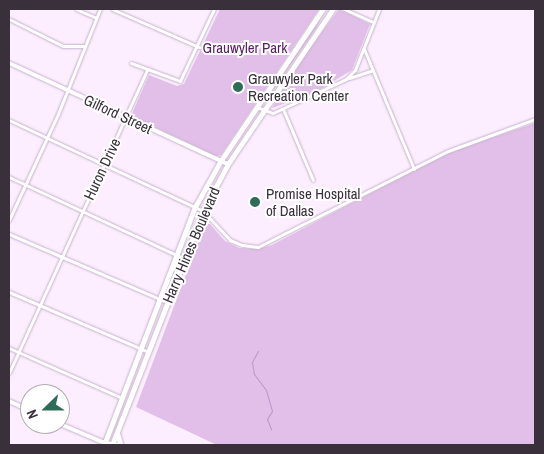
<!DOCTYPE html>
<style>
body{margin:0}
#map{position:relative;width:544px;height:454px;overflow:hidden;background:#fceeff;font-family:"Archivo Narrow",sans-serif}
div>[style]{position:absolute}
.green>*{inset:0;background:#e1bfe8}
.stream>*{height:1px;margin:-0.5px;padding:0 0.5px;transform-origin:0.5px;border-radius:0.5px;background:#bf94c9}
.roads{filter:drop-shadow(0 0 1px #c7b2cc) drop-shadow(0 0 1px #c7b2cc)}
.minor>*{height:3px;margin:-1.5px;padding:0 1.5px;transform-origin:1.5px;border-radius:1.5px;background:#fff}
.tertiary>*{height:4px;margin:-2px;padding:0 2px;transform-origin:2px;border-radius:2px;background:#fff}
.secondary>*{height:4.5px;margin:-2.25px;padding:0 2.25px;transform-origin:2.25px;border-radius:2.25px;background:#fff}
.primary>*{height:4.5px;margin:-2.25px;padding:0 2.25px;transform-origin:2.25px;border-radius:2.25px;background:#fff}
.dots>*{width:14px;height:14px;translate:-50% -50%;box-sizing:border-box;border:2px solid #fff;border-radius:50%}
span{translate:-50% -50%;white-space:nowrap;text-align:center;line-height:1.15;-webkit-text-stroke:4px #fff;paint-order:stroke}
.park-label{font-size:15px;color:#551f60}
.poi-label{font-size:15px;color:#39303b}
.left{translate:0 -50%;text-align:left}
.street-label{font-size:15px;color:#39303b}
.frame{position:absolute;inset:0;border:10px solid #39303b;pointer-events:none}
.north{position:absolute;left:20px;top:384px;width:50px;height:50px;box-sizing:border-box;background:#fff;border:1px solid #b0acb1;border-radius:50%;rotate:248deg;font-size:14px;font-weight:700;line-height:20px;text-align:center;color:#39303b}
.north::after{content:'';display:block;margin:auto;width:18px;height:22px;background:#2e6c59;clip-path:polygon(50% 0,100% 100%,50% 72%,0 100%)}
</style>
<div id="map">
<div class="green">
<div style="clip-path:polygon(220px 9px,319px 9px,221px 155px,216px 156px,131px 116px,149px 75px,177px 86px,184px 84px)"></div>
<div style="clip-path:polygon(326px 9px,315px 30px,264px 103px,284px 69px)"></div>
<div style="clip-path:polygon(339px 9px,370px 24px,352px 70px,314px 93px,272px 108px,290px 75px)"></div>
<div style="clip-path:polygon(535px 123px,535px 445px,217px 445px,136px 407px,205px 224px,210px 224px,225px 241px,239px 248px,257px 249px,272px 245px,445px 154px)"></div>
</div>
<div class="stream">
<div style="left:258px;top:351px;width:13px;rotate:119deg"></div>
<div style="left:252px;top:362px;width:12px;rotate:81deg"></div>
<div style="left:254px;top:374px;width:20px;rotate:53deg"></div>
<div style="left:266px;top:390px;width:22px;rotate:74deg"></div>
<div style="left:272px;top:411px;width:9px;rotate:122deg"></div>
<div style="left:267px;top:419px;width:11px;rotate:68deg"></div>
</div>
<div class="roads">
<div class="minor">
<div style="left:76px;top:9px;width:22px;rotate:24deg"></div>
<div style="left:112px;top:9px;width:95px;rotate:23.6deg"></div>
<div style="left:344px;top:9px;width:32px;rotate:24deg"></div>
<div style="left:9px;top:19px;width:60px;rotate:26.6deg"></div>
<div style="left:63px;top:46px;width:22px"></div>
<div style="left:364px;top:49px;width:130px;rotate:67.4deg"></div>
<div style="left:131px;top:63px;width:52px;rotate:20.2deg"></div>
<div style="left:180px;top:81px;width:80px;rotate:-64.7deg"></div>
<div style="left:349px;top:78px;width:25px;rotate:-18deg"></div>
<div style="left:257px;top:107px;width:17px;rotate:21deg"></div>
<div style="left:273px;top:113px;width:81px;rotate:-25deg"></div>
<div style="left:346px;top:79px;width:13px;rotate:-45deg"></div>
<div style="left:355px;top:70px;width:66px;rotate:-68.5deg"></div>
<div style="left:283px;top:109px;width:77px;rotate:67.1deg"></div>
<div style="left:9px;top:120px;width:214px;rotate:25.1deg"></div>
<div style="left:203px;top:211px;width:40px;rotate:47deg"></div>
<div style="left:230px;top:240px;width:13px;rotate:23deg"></div>
<div style="left:242px;top:245px;width:16px;rotate:7deg"></div>
<div style="left:258px;top:247px;width:213px;rotate:-26.8deg"></div>
<div style="left:448px;top:151px;width:93px;rotate:-20.2deg"></div>
<div style="left:9px;top:177px;width:192px;rotate:25deg"></div>
<div style="left:9px;top:220px;width:117px;rotate:-65.2deg"></div>
<div style="left:58px;top:114px;width:113px;rotate:-68.2deg"></div>
<div style="left:9px;top:234px;width:172px;rotate:23.3deg"></div>
<div style="left:9px;top:292px;width:151px;rotate:23.3deg"></div>
<div style="left:9px;top:348px;width:124px;rotate:23.9deg"></div>
<div style="left:9px;top:373px;width:333px;rotate:-65.5deg"></div>
</div>
<div class="tertiary">
<div style="left:9px;top:63px;width:241px;rotate:24.8deg"></div>
<div style="left:9px;top:401px;width:23px;rotate:25deg"></div>
<div style="left:60px;top:424px;width:49px;rotate:22.9deg"></div>
</div>
<div class="secondary">
<div style="left:105px;top:443px;width:12px;rotate:9deg"></div>
</div>
<div class="primary">
<div style="left:118px;top:435px;width:10px;rotate:73deg"></div>
<div style="left:104px;top:445px;width:255px;rotate:-69.1deg"></div>
<div style="left:195px;top:207px;width:51px;rotate:-60.9deg"></div>
<div style="left:220px;top:162px;width:184px;rotate:-56.1deg"></div>
<div style="left:112px;top:445px;width:251px;rotate:-68.7deg"></div>
<div style="left:203px;top:211px;width:53px;rotate:-62deg"></div>
<div style="left:228px;top:164px;width:187px;rotate:-55.9deg"></div>
</div>
</div>
<div class="dots">
<div style="left:238px;top:87px;background:#2e6c59"></div>
<div style="left:255px;top:202px;background:#2e6c59"></div>
</div>
<div class="park-label">
<span style="left:245px;top:48px">Grauwyler Park</span>
</div>
<div class="poi-label">
<span class="left" style="left:248px;top:87px">Grauwyler Park<br>Recreation Center</span>
<span class="left" style="left:266px;top:202px">Promise Hospital<br>of Dallas</span>
</div>
<div class="street-label">
<span style="left:118px;top:114px;rotate:25deg">Gilford Street</span>
<span style="left:102px;top:169px;rotate:-65deg">Huron Drive</span>
<span style="left:191px;top:245px;rotate:-67deg">Harry Hines Boulevard</span>
</div>
<div class="frame"></div>
<div class="north">N</div>
</div>
